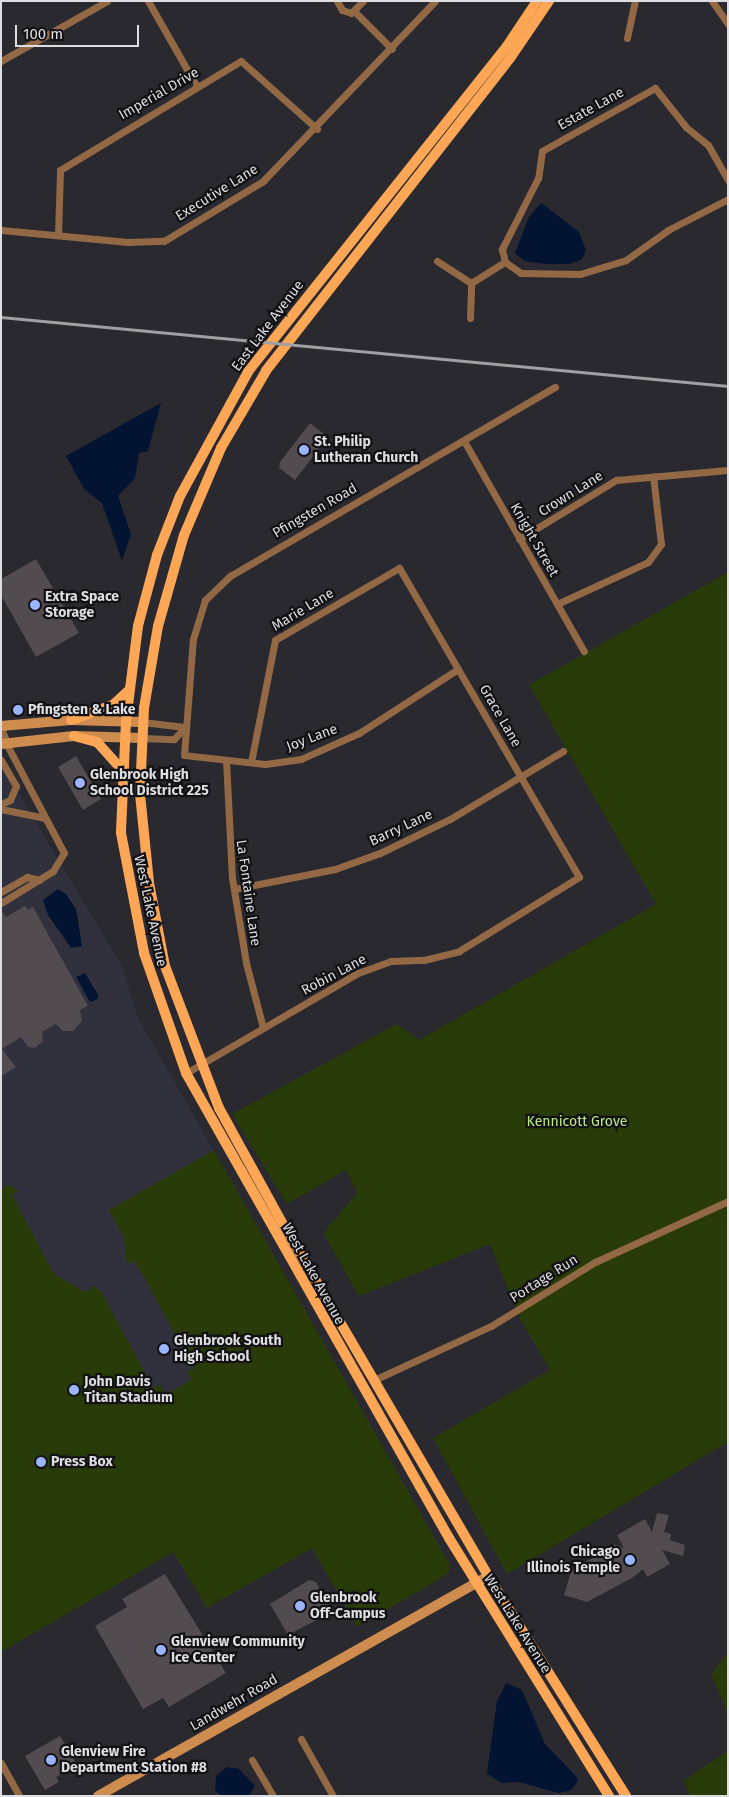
<!DOCTYPE html>
<style>
body{margin:0}
#map{position:relative;width:729px;height:1797px;overflow:hidden;background:#29292f;font-family:"Fira Sans",sans-serif}
div>[style]{position:absolute}
.built>*{inset:0;background:#30313c}
.green>*{inset:0;background:#283b08}
.water>*{inset:0;background:#021431}
.building>*{inset:0;background:#524c50}
.minor>*{height:7px;margin:-3.5px;padding:0 3.5px;transform-origin:3.5px;border-radius:3.5px;background:#936945}
.tertiary>*{height:9px;margin:-4.5px;padding:0 4.5px;transform-origin:4.5px;border-radius:4.5px;background:#936945}
.secondary>*{height:10px;margin:-5px;padding:0 5px;transform-origin:5px;border-radius:5px;background:#cf8c4f}
.primary>*{height:10px;margin:-5px;padding:0 5px;transform-origin:5px;border-radius:5px;background:#fda655}
.rail>*{height:2.5px;margin:-1.25px;padding:0 1.25px;transform-origin:1.25px;border-radius:1.25px;background:#9f9fa4}
.dots>*{width:14px;height:14px;translate:-50% -50%;box-sizing:border-box;border:2px solid #121215;border-radius:50%}
span{translate:-50% -50%;white-space:nowrap;text-align:center;line-height:1.15;-webkit-text-stroke:4.5px #121215;paint-order:stroke}
.street-label{font-size:14px;color:#dedee2}
.poi-label{font-size:14px;color:#dedee2;font-weight:700}
.left{translate:0 -50%;text-align:left}
.right{translate:-100% -50%;text-align:right}
.park-label{font-size:14px;color:#bde986}
.frame{position:absolute;inset:0;border:2px solid #dedee2;pointer-events:none}
.scale{position:absolute;left:15px;top:25px;width:124px;height:22px;box-sizing:border-box;border:2px solid #dedee2;border-top:0;padding-left:6px;font-size:15px;line-height:18px;white-space:nowrap;color:#dedee2;-webkit-text-stroke:4px #121215;paint-order:stroke}
</style>
<div id="map">
<div class="built">
<div style="clip-path:polygon(1px 764px,122px 966px,138px 1018px,450px 1565px,448px 1574px,357px 1627px,312px 1548px,207px 1608px,173px 1552px,1px 1652px)"></div>
</div>
<div class="green">
<div style="clip-path:polygon(728px 572px,728px 1442px,507px 1574px,433px 1438px,550px 1370px,520px 1319px,490px 1244px,359px 1296px,323px 1233px,357px 1193px,346px 1170px,287px 1204px,232px 1114px,397px 1024px,419px 1040px,656px 904px,529px 685px)"></div>
<div style="clip-path:polygon(214px 1150px,450px 1565px,448px 1574px,357px 1627px,312px 1548px,207px 1608px,173px 1552px,1px 1652px,1px 1189px,10px 1184px,18px 1191px,12px 1195px,54px 1274px,83px 1291px,89px 1291px,91px 1285px,101px 1291px,153px 1388px,160px 1384px,166px 1395px,192px 1379px,187px 1372px,194px 1368px,134px 1260px,127px 1265px,124px 1238px,109px 1210px)"></div>
<div style="clip-path:polygon(728px 1653px,728px 1714px,711px 1674px)"></div>
<div style="clip-path:polygon(728px 1751px,728px 1796px,690px 1796px,684px 1780px)"></div>
</div>
<div class="water">
<div style="clip-path:polygon(541px 203px,579px 232px,586px 250px,582px 259px,570px 264px,545px 264px,525px 261px,515px 253px,529px 217px)"></div>
<div style="clip-path:polygon(161px 403px,148px 451px,139px 453px,135px 478px,118px 496px,131px 534px,122px 561px,102px 503px,84px 489px,66px 456px)"></div>
<div style="clip-path:polygon(58px 889px,66px 894px,76px 909px,82px 946px,71px 948px,48px 915px,43px 900px)"></div>
<div style="clip-path:polygon(85px 973px,98px 995px,98px 999px,90px 1002px,76px 977px)"></div>
<div style="clip-path:polygon(506px 1683px,522px 1690px,545px 1744px,575px 1775px,578px 1781px,571px 1790px,559px 1793px,519px 1782px,501px 1783px,487px 1773px,497px 1701px)"></div>
<div style="clip-path:polygon(227px 1767px,239px 1769px,255px 1786px,249px 1796px,222px 1796px,215px 1790px,216px 1776px)"></div>
</div>
<div class="building">
<div style="clip-path:polygon(310px 423px,328px 437px,295px 480px,279px 468px,280px 462px)"></div>
<div style="clip-path:polygon(36px 559px,79px 633px,36px 657px,1px 595px,1px 579px)"></div>
<div style="clip-path:polygon(76px 756px,101px 799px,83px 810px,58px 767px)"></div>
<div style="clip-path:polygon(25px 906px,28px 910px,33px 907px,88px 1006px,80px 1010px,82px 1021px,73px 1031px,63px 1031px,56px 1024px,42px 1032px,43px 1041px,35px 1048px,28px 1047px,21px 1037px,2px 1049px,16px 1067px,1px 1076px,1px 910px,6px 917px)"></div>
<div style="clip-path:polygon(657px 1513px,669px 1515px,664px 1532px,671px 1534px,670px 1540px,685px 1545px,683px 1556px,662px 1550px,670px 1564px,647px 1577px,643px 1569px,632px 1578px,587px 1602px,564px 1595px,571px 1572px,613px 1544px,624px 1548px,617px 1535px,645px 1519px,652px 1532px)"></div>
<div style="clip-path:polygon(165px 1574px,226px 1673px,169px 1707px,163px 1698px,143px 1709px,95px 1626px,127px 1607px,122px 1599px)"></div>
<div style="clip-path:polygon(309px 1580px,316px 1582px,330px 1607px,328px 1614px,288px 1635px,270px 1604px)"></div>
<div style="clip-path:polygon(60px 1736px,77px 1765px,56px 1777px,59px 1782px,45px 1790px,25px 1756px)"></div>
</div>
<div class="minor">
<div style="left:148px;top:1px;width:99px;rotate:60.3deg"></div>
<div style="left:337px;top:1px;width:10px;rotate:61deg"></div>
<div style="left:342px;top:10px;width:9px;rotate:18deg"></div>
<div style="left:351px;top:13px;width:17px;rotate:-45deg"></div>
<div style="left:712px;top:1px;width:28px;rotate:55deg"></div>
<div style="left:355px;top:12px;width:52px;rotate:45deg"></div>
<div style="left:627px;top:38px;width:38px;rotate:-78deg"></div>
<div style="left:1px;top:61px;width:122px;rotate:-29.5deg"></div>
<div style="left:728px;top:180px;width:40px;rotate:-119.7deg"></div>
<div style="left:708px;top:145px;width:28px;rotate:-141deg"></div>
<div style="left:686px;top:127px;width:50px;rotate:-128.5deg"></div>
<div style="left:655px;top:88px;width:129px;rotate:150.9deg"></div>
<div style="left:542px;top:151px;width:27px;rotate:98deg"></div>
<div style="left:538px;top:178px;width:80px;rotate:116.9deg"></div>
<div style="left:502px;top:249px;width:13px;rotate:77deg"></div>
<div style="left:505px;top:262px;width:19px;rotate:35deg"></div>
<div style="left:521px;top:273px;width:59px;rotate:1deg"></div>
<div style="left:580px;top:274px;width:48px;rotate:-16.9deg"></div>
<div style="left:626px;top:260px;width:52px;rotate:-35.5deg"></div>
<div style="left:668px;top:230px;width:68px;rotate:-27.3deg"></div>
<div style="left:1px;top:230px;width:127px;rotate:5.4deg"></div>
<div style="left:127px;top:242px;width:37px;rotate:-2deg"></div>
<div style="left:164px;top:241px;width:116px;rotate:-31.2deg"></div>
<div style="left:263px;top:181px;width:249px;rotate:-46.3deg"></div>
<div style="left:58px;top:235px;width:65px;rotate:-88.2deg"></div>
<div style="left:60px;top:170px;width:211px;rotate:-31.1deg"></div>
<div style="left:241px;top:61px;width:102px;rotate:41.8deg"></div>
<div style="left:437px;top:261px;width:40px;rotate:32.9deg"></div>
<div style="left:470px;top:318px;width:35px;rotate:-88deg"></div>
<div style="left:471px;top:283px;width:40px;rotate:-32deg"></div>
<div style="left:464px;top:441px;width:242px;rotate:60.3deg"></div>
<div style="left:519px;top:539px;width:114px;rotate:-31.3deg"></div>
<div style="left:616px;top:480px;width:112px;rotate:-5.1deg"></div>
<div style="left:557px;top:604px;width:100px;rotate:-24.8deg"></div>
<div style="left:648px;top:562px;width:22px;rotate:-54deg"></div>
<div style="left:661px;top:544px;width:68px;rotate:-96.7deg"></div>
<div style="left:458px;top:669px;width:118px;rotate:147.1deg"></div>
<div style="left:359px;top:733px;width:64px;rotate:155.9deg"></div>
<div style="left:301px;top:759px;width:36px;rotate:172deg"></div>
<div style="left:265px;top:764px;width:81px;rotate:-173.7deg"></div>
<div style="left:184px;top:755px;width:116px;rotate:-85.6deg"></div>
<div style="left:193px;top:639px;width:41px;rotate:-72.9deg"></div>
<div style="left:205px;top:600px;width:35px;rotate:-44deg"></div>
<div style="left:230px;top:576px;width:376px;rotate:-30.2deg"></div>
<div style="left:142px;top:722px;width:43px;rotate:6.6deg"></div>
<div style="left:141px;top:738px;width:33px;rotate:2deg"></div>
<div style="left:174px;top:739px;width:16px;rotate:-47deg"></div>
<div style="left:1px;top:760px;width:30px;rotate:60deg"></div>
<div style="left:16px;top:786px;width:15px;rotate:113deg"></div>
<div style="left:10px;top:800px;width:10px;rotate:156deg"></div>
<div style="left:226px;top:760px;width:118px;rotate:87.1deg"></div>
<div style="left:232px;top:878px;width:86px;rotate:80.6deg"></div>
<div style="left:246px;top:963px;width:67px;rotate:75.3deg"></div>
<div style="left:1px;top:809px;width:45px;rotate:11.6deg"></div>
<div style="left:234px;top:889px;width:103px;rotate:-11.2deg"></div>
<div style="left:335px;top:869px;width:48px;rotate:-19.6deg"></div>
<div style="left:380px;top:853px;width:78px;rotate:-25.9deg"></div>
<div style="left:450px;top:819px;width:132px;rotate:-31deg"></div>
<div style="left:1px;top:892px;width:30px;rotate:-30deg"></div>
<div style="left:27px;top:877px;width:13px;rotate:13deg"></div>
<div style="left:1px;top:903px;width:61px;rotate:-31.6deg"></div>
<div style="left:53px;top:871px;width:21px;rotate:-59deg"></div>
<div style="left:64px;top:853px;width:124px;rotate:-117.8deg"></div>
<div style="left:186px;top:1073px;width:199px;rotate:-30.2deg"></div>
<div style="left:358px;top:973px;width:35px;rotate:-20deg"></div>
<div style="left:391px;top:961px;width:33px;rotate:-2deg"></div>
<div style="left:424px;top:960px;width:36px;rotate:-14deg"></div>
<div style="left:459px;top:951px;width:141px;rotate:-31.7deg"></div>
<div style="left:579px;top:877px;width:358px;rotate:-120.2deg"></div>
<div style="left:399px;top:568px;width:143px;rotate:149.9deg"></div>
<div style="left:275px;top:640px;width:124px;rotate:101.1deg"></div>
<div style="left:374px;top:1380px;width:129px;rotate:-24.8deg"></div>
<div style="left:491px;top:1326px;width:122px;rotate:-31.6deg"></div>
<div style="left:595px;top:1262px;width:146px;rotate:-24.6deg"></div>
<div style="left:301px;top:1739px;width:65px;rotate:60.7deg"></div>
<div style="left:252px;top:1760px;width:42px;rotate:59.7deg"></div>
<div style="left:1px;top:1763px;width:38px;rotate:61deg"></div>
</div>
<div class="tertiary">
<div style="left:1px;top:731px;width:13px;rotate:67deg"></div>
</div>
<div class="secondary">
<div style="left:1px;top:726px;width:70px;rotate:-4.9deg"></div>
<div style="left:71px;top:720px;width:71px;rotate:1.6deg"></div>
<div style="left:1px;top:744px;width:73px;rotate:-6.3deg"></div>
<div style="left:74px;top:736px;width:67px;rotate:1.7deg"></div>
<div style="left:98px;top:1796px;width:448px;rotate:-29.4deg"></div>
</div>
<div class="primary">
<div style="left:537px;top:1px;width:54px;rotate:123.7deg"></div>
<div style="left:507px;top:46px;width:416px;rotate:128.5deg"></div>
<div style="left:248px;top:372px;width:141px;rotate:118.7deg"></div>
<div style="left:180px;top:496px;width:63px;rotate:111.3deg"></div>
<div style="left:157px;top:555px;width:73px;rotate:105deg"></div>
<div style="left:138px;top:626px;width:96px;rotate:97.2deg"></div>
<div style="left:126px;top:721px;width:112px;rotate:92.6deg"></div>
<div style="left:121px;top:833px;width:122px;rotate:79.1deg"></div>
<div style="left:144px;top:953px;width:127px;rotate:70.7deg"></div>
<div style="left:186px;top:1073px;width:534px;rotate:60.51deg"></div>
<div style="left:449px;top:1538px;width:304px;rotate:58.2deg"></div>
<div style="left:549px;top:1px;width:68px;rotate:124.2deg"></div>
<div style="left:511px;top:57px;width:398px;rotate:128deg"></div>
<div style="left:266px;top:371px;width:89px;rotate:120.3deg"></div>
<div style="left:221px;top:448px;width:95px;rotate:113deg"></div>
<div style="left:184px;top:535px;width:95px;rotate:105.9deg"></div>
<div style="left:158px;top:626px;width:83px;rotate:99.7deg"></div>
<div style="left:144px;top:708px;width:86px;rotate:92.7deg"></div>
<div style="left:140px;top:794px;width:89px;rotate:84.2deg"></div>
<div style="left:149px;top:883px;width:85px;rotate:79.1deg"></div>
<div style="left:165px;top:966px;width:152px;rotate:69.2deg"></div>
<div style="left:219px;top:1108px;width:137px;rotate:61.2deg"></div>
<div style="left:285px;top:1228px;width:403px;rotate:59.7deg"></div>
<div style="left:488px;top:1576px;width:260px;rotate:57.9deg"></div>
<div style="left:71px;top:720px;width:45px;rotate:-19.7deg"></div>
<div style="left:113px;top:705px;width:23px;rotate:-43deg"></div>
<div style="left:74px;top:736px;width:24px;rotate:15deg"></div>
<div style="left:97px;top:742px;width:39px;rotate:48deg"></div>
</div>
<div class="rail">
<div style="left:1px;top:317px;width:730px;rotate:5.42deg"></div>
</div>
<div class="dots">
<div style="left:304px;top:450px;background:#9cb4fd"></div>
<div style="left:35px;top:605px;background:#9cb4fd"></div>
<div style="left:18px;top:710px;background:#9cb4fd"></div>
<div style="left:80px;top:783px;background:#9cb4fd"></div>
<div style="left:164px;top:1349px;background:#9cb4fd"></div>
<div style="left:74px;top:1390px;background:#9cb4fd"></div>
<div style="left:41px;top:1462px;background:#9cb4fd"></div>
<div style="left:630px;top:1560px;background:#9cb4fd"></div>
<div style="left:300px;top:1606px;background:#9cb4fd"></div>
<div style="left:161px;top:1650px;background:#9cb4fd"></div>
<div style="left:51px;top:1760px;background:#9cb4fd"></div>
</div>
<div class="street-label">
<span style="left:159px;top:94px;rotate:-30deg">Imperial Drive</span>
<span style="left:591px;top:109px;rotate:-29deg">Estate Lane</span>
<span style="left:217px;top:193px;rotate:-32deg">Executive Lane</span>
<span style="left:268px;top:326px;rotate:-53deg">East Lake Avenue</span>
<span style="left:571px;top:494px;rotate:-32deg">Crown Lane</span>
<span style="left:315px;top:511px;rotate:-30deg">Pfingsten Road</span>
<span style="left:534px;top:540px;rotate:60deg">Knight Street</span>
<span style="left:303px;top:610px;rotate:-31deg">Marie Lane</span>
<span style="left:500px;top:716px;rotate:60deg">Grace Lane</span>
<span style="left:312px;top:738px;rotate:-21deg">Joy Lane</span>
<span style="left:401px;top:828px;rotate:-25deg">Barry Lane</span>
<span style="left:248px;top:893px;rotate:82deg">La Fontaine Lane</span>
<span style="left:150px;top:911px;rotate:78deg">West Lake Avenue</span>
<span style="left:334px;top:975px;rotate:-28deg">Robin Lane</span>
<span style="left:313px;top:1274px;rotate:61deg">West Lake Avenue</span>
<span style="left:544px;top:1279px;rotate:-32deg">Portage Run</span>
<span style="left:517px;top:1624px;rotate:58deg">West Lake Avenue</span>
<span style="left:234px;top:1703px;rotate:-30deg">Landwehr Road</span>
</div>
<div class="poi-label">
<span class="left" style="left:314px;top:450px">St. Philip<br>Lutheran Church</span>
<span class="left" style="left:45px;top:605px">Extra Space<br>Storage</span>
<span class="left" style="left:28px;top:710px">Pfingsten &amp; Lake</span>
<span class="left" style="left:90px;top:783px">Glenbrook High<br>School District 225</span>
<span class="left" style="left:174px;top:1349px">Glenbrook South<br>High School</span>
<span class="left" style="left:84px;top:1390px">John Davis<br>Titan Stadium</span>
<span class="left" style="left:51px;top:1462px">Press Box</span>
<span class="right" style="left:620px;top:1560px">Chicago<br>Illinois Temple</span>
<span class="left" style="left:310px;top:1606px">Glenbrook<br>Off-Campus</span>
<span class="left" style="left:171px;top:1650px">Glenview Community<br>Ice Center</span>
<span class="left" style="left:61px;top:1760px">Glenview Fire<br>Department Station #8</span>
</div>
<div class="park-label">
<span style="left:577px;top:1122px">Kennicott Grove</span>
</div>
<div class="frame"></div>
<div class="scale">100 m</div>
</div>
